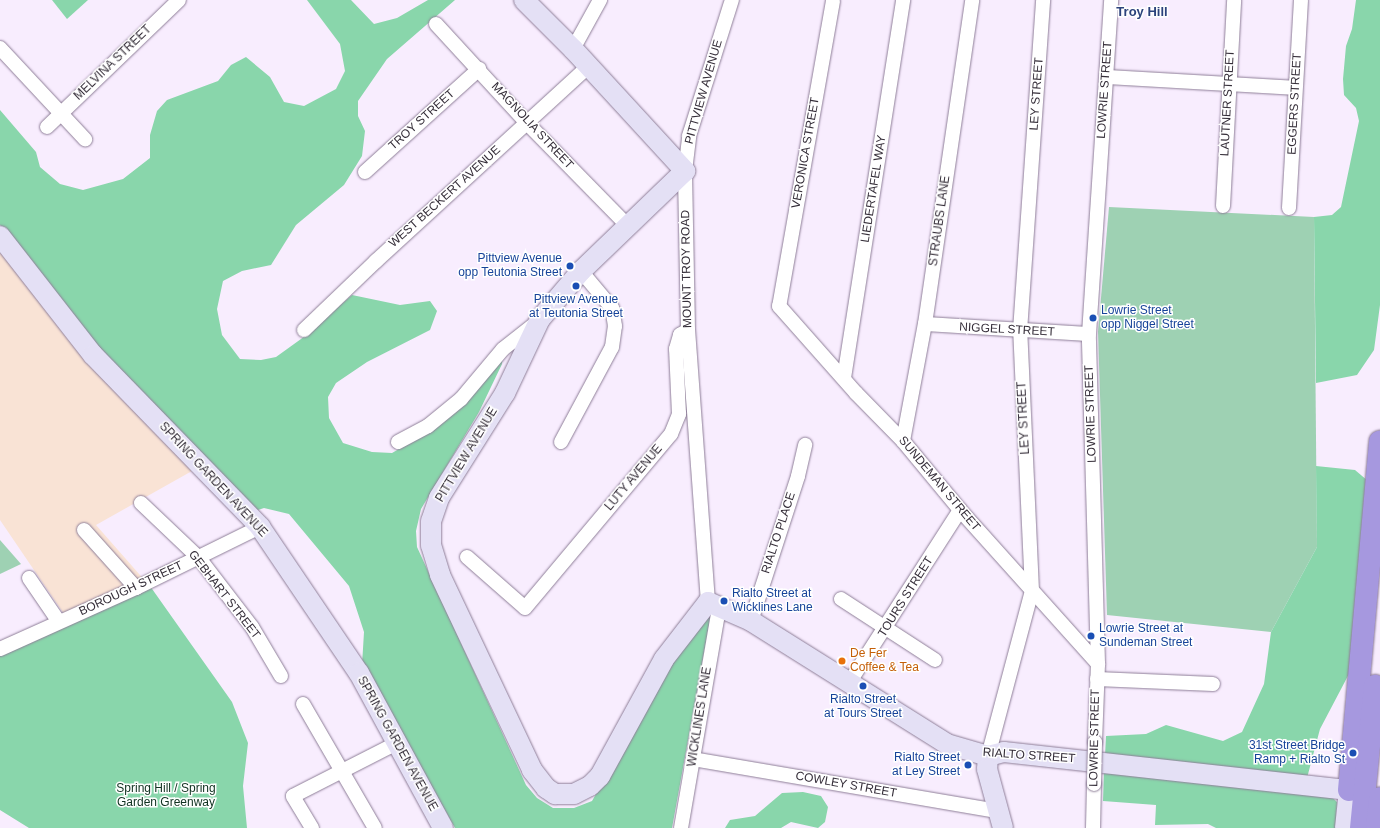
<!DOCTYPE html>
<style>
body{margin:0}
#map{position:relative;width:1380px;height:828px;overflow:hidden;background:#f8edfe;font-family:Helvetica,sans-serif}
div>[style]{position:absolute}
.commercial>*{inset:0;background:#f9e3d5}
.green>*{inset:0;background:#9ed1b3}
.forest>*{inset:0;background:#89d6ab}
.roads{filter:drop-shadow(0 0 1px #8e7e98) drop-shadow(0 0 1px #8e7e98)}
.street>*{height:14px;margin:-7px;padding:0 7px;transform-origin:7px;border-radius:7px;background:#fff}
.secondary>*{height:20px;margin:-10px;padding:0 10px;transform-origin:10px;border-radius:10px;background:#e4e0f5}
.highway>*{height:22px;margin:-11px;padding:0 11px;transform-origin:11px;border-radius:11px;background:#a698df}
.bridges{filter:drop-shadow(0 0 1px #8e7e98) drop-shadow(0 0 1px #8e7e98)}
.street-bridge>*{height:14px;margin:-7px;padding:0 7px;transform-origin:7px;border-radius:7px;background:#fff}
.dots>*{width:11px;height:11px;translate:-50% -50%;box-sizing:border-box;border:2px solid #fff;border-radius:50%}
span{translate:-50% -50%;white-space:nowrap;text-align:center;line-height:1.15;-webkit-text-stroke:3px #fff;paint-order:stroke}
.street-label{font-size:12px;color:#352e39}
.transit-label{font-size:12px;color:#164399}
.right{translate:-100% -50%;text-align:right}
.left{translate:0 -50%;text-align:left}
.food-label{font-size:12px;color:#c56008}
.park-label{font-size:12px;color:#103221}
.neighbourhood-label{font-size:13px;color:#2c437c;font-weight:700}
</style>
<div id="map">
<div class="commercial">
<div style="clip-path:polygon(0 251px,192px 471px,96px 525px,147px 583px,70px 623px,0 520px)"></div>
</div>
<div class="green">
<div style="clip-path:polygon(1109px 207px,1314px 217px,1317px 547px,1271px 632px,1107px 615px,1098px 332px)"></div>
<div style="clip-path:polygon(0 540px,21px 564px,0 574px)"></div>
</div>
<div class="forest">
<div style="clip-path:polygon(52px 0,88px 0,67px 19px)"></div>
<div style="clip-path:polygon(307px 0,351px 0,374px 24px,397px 18px,428px 0,455px 0,387px 59px,358px 101px,358px 116px,365px 131px,362px 156px,344px 185px,296px 225px,271px 265px,242px 271px,223px 281px,217px 309px,222px 335px,240px 359px,261px 360px,276px 357px,301px 339px,352px 295px,400px 305px,430px 301px,437px 311px,430px 330px,367px 362px,336px 383px,328px 397px,329px 418px,343px 443px,372px 452px,392px 453px,413px 441px,486px 361px,503px 351px,502px 364px,479px 412px,421px 509px,416px 531px,417px 547px,526px 785px,537px 798px,553px 808px,574px 808px,592px 801px,672px 662px,712px 609px,672px 828px,455px 828px,362px 665px,364px 632px,349px 586px,289px 514px,264px 508px,255px 511px,84px 332px,0 225px,0 110px,36px 152px,40px 167px,60px 184px,83px 190px,123px 179px,150px 158px,150px 135px,157px 111px,167px 100px,218px 81px,231px 65px,246px 57px,270px 77px,284px 102px,304px 106px,336px 89px,345px 71px,340px 44px)"></div>
<div style="clip-path:polygon(1356px 0,1380px 0,1380px 305px,1374px 350px,1357px 375px,1316px 383px,1314px 217px,1332px 215px,1341px 207px,1359px 121px,1356px 108px,1344px 95px,1343px 79px,1346px 46px,1352px 29px)"></div>
<div style="clip-path:polygon(1316px 466px,1355px 470px,1368px 481px,1350px 672px,1320px 729px,1307px 778px,1105px 756px,1106px 736px,1146px 734px,1166px 725px,1223px 741px,1242px 732px,1264px 684px,1271px 632px,1317px 547px)"></div>
<div style="clip-path:polygon(150px 586px,232px 702px,248px 743px,243px 786px,247px 828px,29px 828px,0 810px,0 654px)"></div>
<div style="clip-path:polygon(1104px 770px,1332px 797px,1337px 802px,1336px 828px,1216px 828px,1208px 824px,1155px 825px,1156px 805px,1103px 801px)"></div>
<div style="clip-path:polygon(803px 792px,821px 796px,828px 807px,825px 822px,818px 828px,791px 822px,781px 828px,725px 828px,730px 820px,755px 816px,782px 793px)"></div>
</div>
<div class="roads">
<div class="street">
<div style="left:833px;top:1px;width:310px;rotate:100deg"></div>
<div style="left:779px;top:306px;width:116px;rotate:48.5deg"></div>
<div style="left:856px;top:393px;width:67px;rotate:45.6deg"></div>
<div style="left:903px;top:441px;width:89px;rotate:50.4deg"></div>
<div style="left:960px;top:510px;width:207px;rotate:48.1deg"></div>
<div style="left:436px;top:24px;width:134px;rotate:47.4deg"></div>
<div style="left:527px;top:123px;width:144px;rotate:45.6deg"></div>
<div style="left:0;top:48px;width:125px;rotate:47deg"></div>
<div style="left:573px;top:49px;width:56px;rotate:-61.1deg"></div>
<div style="left:1106px;top:77px;width:189px;rotate:3.3deg"></div>
<div style="left:47px;top:127px;width:183px;rotate:-43.9deg"></div>
<div style="left:365px;top:172px;width:154px;rotate:-42.1deg"></div>
<div style="left:1223px;top:206px;width:206px;rotate:-86.9deg"></div>
<div style="left:1289px;top:208px;width:208px;rotate:-86.7deg"></div>
<div style="left:925px;top:324px;width:164px;rotate:3.5deg"></div>
<div style="left:304px;top:330px;width:100px;rotate:-43.8deg"></div>
<div style="left:376px;top:261px;width:289px;rotate:-42.5deg"></div>
<div style="left:844px;top:378px;width:383px;rotate:-81.1deg"></div>
<div style="left:903px;top:441px;width:119px;rotate:-79.4deg"></div>
<div style="left:925px;top:324px;width:327px;rotate:-81.7deg"></div>
<div style="left:398px;top:442px;width:34px;rotate:-28deg"></div>
<div style="left:428px;top:426px;width:43px;rotate:-39.3deg"></div>
<div style="left:461px;top:399px;width:65px;rotate:-50deg"></div>
<div style="left:503px;top:349px;width:42px;rotate:-38.2deg"></div>
<div style="left:561px;top:442px;width:108px;rotate:-61.8deg"></div>
<div style="left:612px;top:347px;width:21px;rotate:-82deg"></div>
<div style="left:615px;top:326px;width:18px;rotate:-99deg"></div>
<div style="left:612px;top:308px;width:48px;rotate:-130deg"></div>
<div style="left:141px;top:503px;width:80px;rotate:43.5deg"></div>
<div style="left:199px;top:558px;width:87px;rotate:52.5deg"></div>
<div style="left:252px;top:627px;width:57px;rotate:59.4deg"></div>
<div style="left:84px;top:530px;width:78px;rotate:48.1deg"></div>
<div style="left:467px;top:557px;width:77px;rotate:41.3deg"></div>
<div style="left:525px;top:608px;width:227px;rotate:-50deg"></div>
<div style="left:671px;top:434px;width:22px;rotate:-68deg"></div>
<div style="left:679px;top:414px;width:65px;rotate:-92.6deg"></div>
<div style="left:676px;top:349px;width:15px;rotate:-74deg"></div>
<div style="left:680px;top:335px;width:9px;rotate:-32deg"></div>
<div style="left:29px;top:578px;width:53px;rotate:55.7deg"></div>
<div style="left:841px;top:599px;width:112px;rotate:33deg"></div>
<div style="left:708px;top:602px;width:273px;rotate:-94.2deg"></div>
<div style="left:688px;top:330px;width:159px;rotate:-91.1deg"></div>
<div style="left:685px;top:171px;width:35px;rotate:-83deg"></div>
<div style="left:689px;top:136px;width:143px;rotate:-72.5deg"></div>
<div style="left:751px;top:621px;width:152px;rotate:-72deg"></div>
<div style="left:798px;top:476px;width:32px;rotate:-77deg"></div>
<div style="left:0;top:649px;width:149px;rotate:-24.2deg"></div>
<div style="left:136px;top:588px;width:138px;rotate:-26.2deg"></div>
<div style="left:1097px;top:679px;width:116px;rotate:2.5deg"></div>
<div style="left:849px;top:683px;width:206px;rotate:-57.3deg"></div>
<div style="left:303px;top:704px;width:143px;rotate:59.9deg"></div>
<div style="left:1095px;top:742px;width:78px;rotate:-87.8deg"></div>
<div style="left:1098px;top:664px;width:330px;rotate:-91.6deg"></div>
<div style="left:1089px;top:334px;width:335px;rotate:-86.2deg"></div>
<div style="left:988px;top:756px;width:171px;rotate:-75.1deg"></div>
<div style="left:1032px;top:591px;width:260px;rotate:-92.6deg"></div>
<div style="left:1020px;top:331px;width:332px;rotate:-86deg"></div>
<div style="left:693px;top:759px;width:309px;rotate:9.7deg"></div>
<div style="left:312px;top:828px;width:37px;rotate:-121deg"></div>
<div style="left:293px;top:796px;width:117px;rotate:-27deg"></div>
<div style="left:681px;top:828px;width:224px;rotate:-80.2deg"></div>
<div style="left:1093px;top:828px;width:44px;rotate:-88.7deg"></div>
</div>
<div class="secondary">
<div style="left:524px;top:0;width:69px;rotate:45deg"></div>
<div style="left:573px;top:49px;width:166px;rotate:47.4deg"></div>
<div style="left:685px;top:171px;width:144px;rotate:136.1deg"></div>
<div style="left:581px;top:271px;width:63px;rotate:130.5deg"></div>
<div style="left:540px;top:319px;width:82px;rotate:115.3deg"></div>
<div style="left:505px;top:393px;width:124px;rotate:122.2deg"></div>
<div style="left:439px;top:498px;width:24px;rotate:109deg"></div>
<div style="left:431px;top:521px;width:24px;rotate:90deg"></div>
<div style="left:431px;top:545px;width:31px;rotate:73deg"></div>
<div style="left:440px;top:575px;width:216px;rotate:64.7deg"></div>
<div style="left:532px;top:770px;width:23px;rotate:52deg"></div>
<div style="left:546px;top:788px;width:11px;rotate:34deg"></div>
<div style="left:555px;top:794px;width:19px"></div>
<div style="left:574px;top:794px;width:18px;rotate:-27deg"></div>
<div style="left:590px;top:786px;width:14px;rotate:-45deg"></div>
<div style="left:600px;top:776px;width:133px;rotate:-61.3deg"></div>
<div style="left:664px;top:659px;width:72px;rotate:-52.3deg"></div>
<div style="left:708px;top:602px;width:47px;rotate:23.8deg"></div>
<div style="left:751px;top:621px;width:231px;rotate:32.1deg"></div>
<div style="left:947px;top:744px;width:43px;rotate:16.3deg"></div>
<div style="left:988px;top:756px;width:16px;rotate:-14deg"></div>
<div style="left:1004px;top:752px;width:347px;rotate:6.3deg"></div>
<div style="left:1349px;top:790px;width:38px;rotate:96deg"></div>
<div style="left:0;top:236px;width:151px;rotate:52deg"></div>
<div style="left:93px;top:355px;width:240px;rotate:45.8deg"></div>
<div style="left:260px;top:527px;width:176px;rotate:55.9deg"></div>
<div style="left:359px;top:673px;width:176px;rotate:61.5deg"></div>
<div style="left:988px;top:756px;width:13px;rotate:94deg"></div>
<div style="left:987px;top:769px;width:61px;rotate:74.8deg"></div>
</div>
<div class="highway">
<div style="left:1349px;top:790px;width:350px;rotate:-84.9deg"></div>
<div style="left:1361px;top:828px;width:143px;rotate:-84.4deg"></div>
<div style="left:1377px;top:828px;width:30px;rotate:-84deg"></div>
</div>
</div>
<div class="bridges">
<div class="street-bridge">
<div style="left:1094px;top:784px;width:42px;rotate:-88.6deg"></div>
</div>
</div>
<div class="dots">
<div style="left:570px;top:266px;background:#1a4fb4"></div>
<div style="left:576px;top:286px;background:#1a4fb4"></div>
<div style="left:1093px;top:318px;background:#1a4fb4"></div>
<div style="left:724px;top:601px;background:#1a4fb4"></div>
<div style="left:1091px;top:636px;background:#1a4fb4"></div>
<div style="left:842px;top:661px;background:#e8710a"></div>
<div style="left:863px;top:686px;background:#1a4fb4"></div>
<div style="left:1353px;top:753px;background:#1a4fb4"></div>
<div style="left:968px;top:765px;background:#1a4fb4"></div>
</div>
<div class="street-label">
<span style="left:113px;top:63px;rotate:-44deg">MELVINA STREET</span>
<span style="left:1105px;top:90px;rotate:-86deg">LOWRIE STREET</span>
<span style="left:704px;top:92px;rotate:-74deg">PITTVIEW AVENUE</span>
<span style="left:1037px;top:94px;rotate:-86deg">LEY STREET</span>
<span style="left:1228px;top:103px;rotate:-87deg">LAUTNER STREET</span>
<span style="left:1295px;top:104px;rotate:-87deg">EGGERS STREET</span>
<span style="left:422px;top:120px;rotate:-42deg">TROY STREET</span>
<span style="left:532px;top:126px;rotate:47deg">MAGNOLIA STREET</span>
<span style="left:806px;top:153px;rotate:-80deg">VERONICA STREET</span>
<span style="left:874px;top:189px;rotate:-81deg">LIEDERTAFEL WAY</span>
<span style="left:445px;top:197px;rotate:-42deg">WEST BECKERT AVENUE</span>
<span style="left:940px;top:221px;rotate:-82deg">STRAUBS LANE</span>
<span style="left:687px;top:269px;rotate:-91deg">MOUNT TROY ROAD</span>
<span style="left:1007px;top:330px;rotate:3deg">NIGGEL STREET</span>
<span style="left:1091px;top:414px;rotate:-92deg">LOWRIE STREET</span>
<span style="left:1024px;top:418px;rotate:-93deg">LEY STREET</span>
<span style="left:467px;top:455px;rotate:-59deg">PITTVIEW AVENUE</span>
<span style="left:634px;top:478px;rotate:-50deg">LUTY AVENUE</span>
<span style="left:213px;top:480px;rotate:47deg">SPRING GARDEN AVENUE</span>
<span style="left:939px;top:484px;rotate:50deg">SUNDEMAN STREET</span>
<span style="left:779px;top:533px;rotate:-72deg">RIALTO PLACE</span>
<span style="left:131px;top:589px;rotate:-25deg">BOROUGH STREET</span>
<span style="left:224px;top:595px;rotate:52deg">GEBHART STREET</span>
<span style="left:906px;top:597px;rotate:-58deg">TOURS STREET</span>
<span style="left:700px;top:717px;rotate:-81deg">WICKLINES LANE</span>
<span style="left:1095px;top:738px;rotate:-89deg">LOWRIE STREET</span>
<span style="left:397px;top:744px;rotate:61deg">SPRING GARDEN AVENUE</span>
<span style="left:1029px;top:756px;rotate:4deg">RIALTO STREET</span>
<span style="left:846px;top:785px;rotate:10deg">COWLEY STREET</span>
</div>
<div class="transit-label">
<span class="right" style="left:562px;top:266px">Pittview Avenue<br>opp Teutonia Street</span>
<span style="left:576px;top:307px">Pittview Avenue<br>at Teutonia Street</span>
<span class="left" style="left:1101px;top:318px">Lowrie Street<br>opp Niggel Street</span>
<span class="left" style="left:732px;top:601px">Rialto Street at<br>Wicklines Lane</span>
<span class="left" style="left:1099px;top:636px">Lowrie Street at<br>Sundeman Street</span>
<span style="left:863px;top:707px">Rialto Street<br>at Tours Street</span>
<span class="right" style="left:1345px;top:753px">31st Street Bridge<br>Ramp + Rialto St</span>
<span class="right" style="left:960px;top:765px">Rialto Street<br>at Ley Street</span>
</div>
<div class="food-label">
<span class="left" style="left:850px;top:661px">De Fer<br>Coffee &amp; Tea</span>
</div>
<div class="park-label">
<span style="left:166px;top:796px">Spring Hill / Spring<br>Garden Greenway</span>
</div>
<div class="neighbourhood-label">
<span style="left:1142px;top:12px">Troy Hill</span>
</div>
</div>
